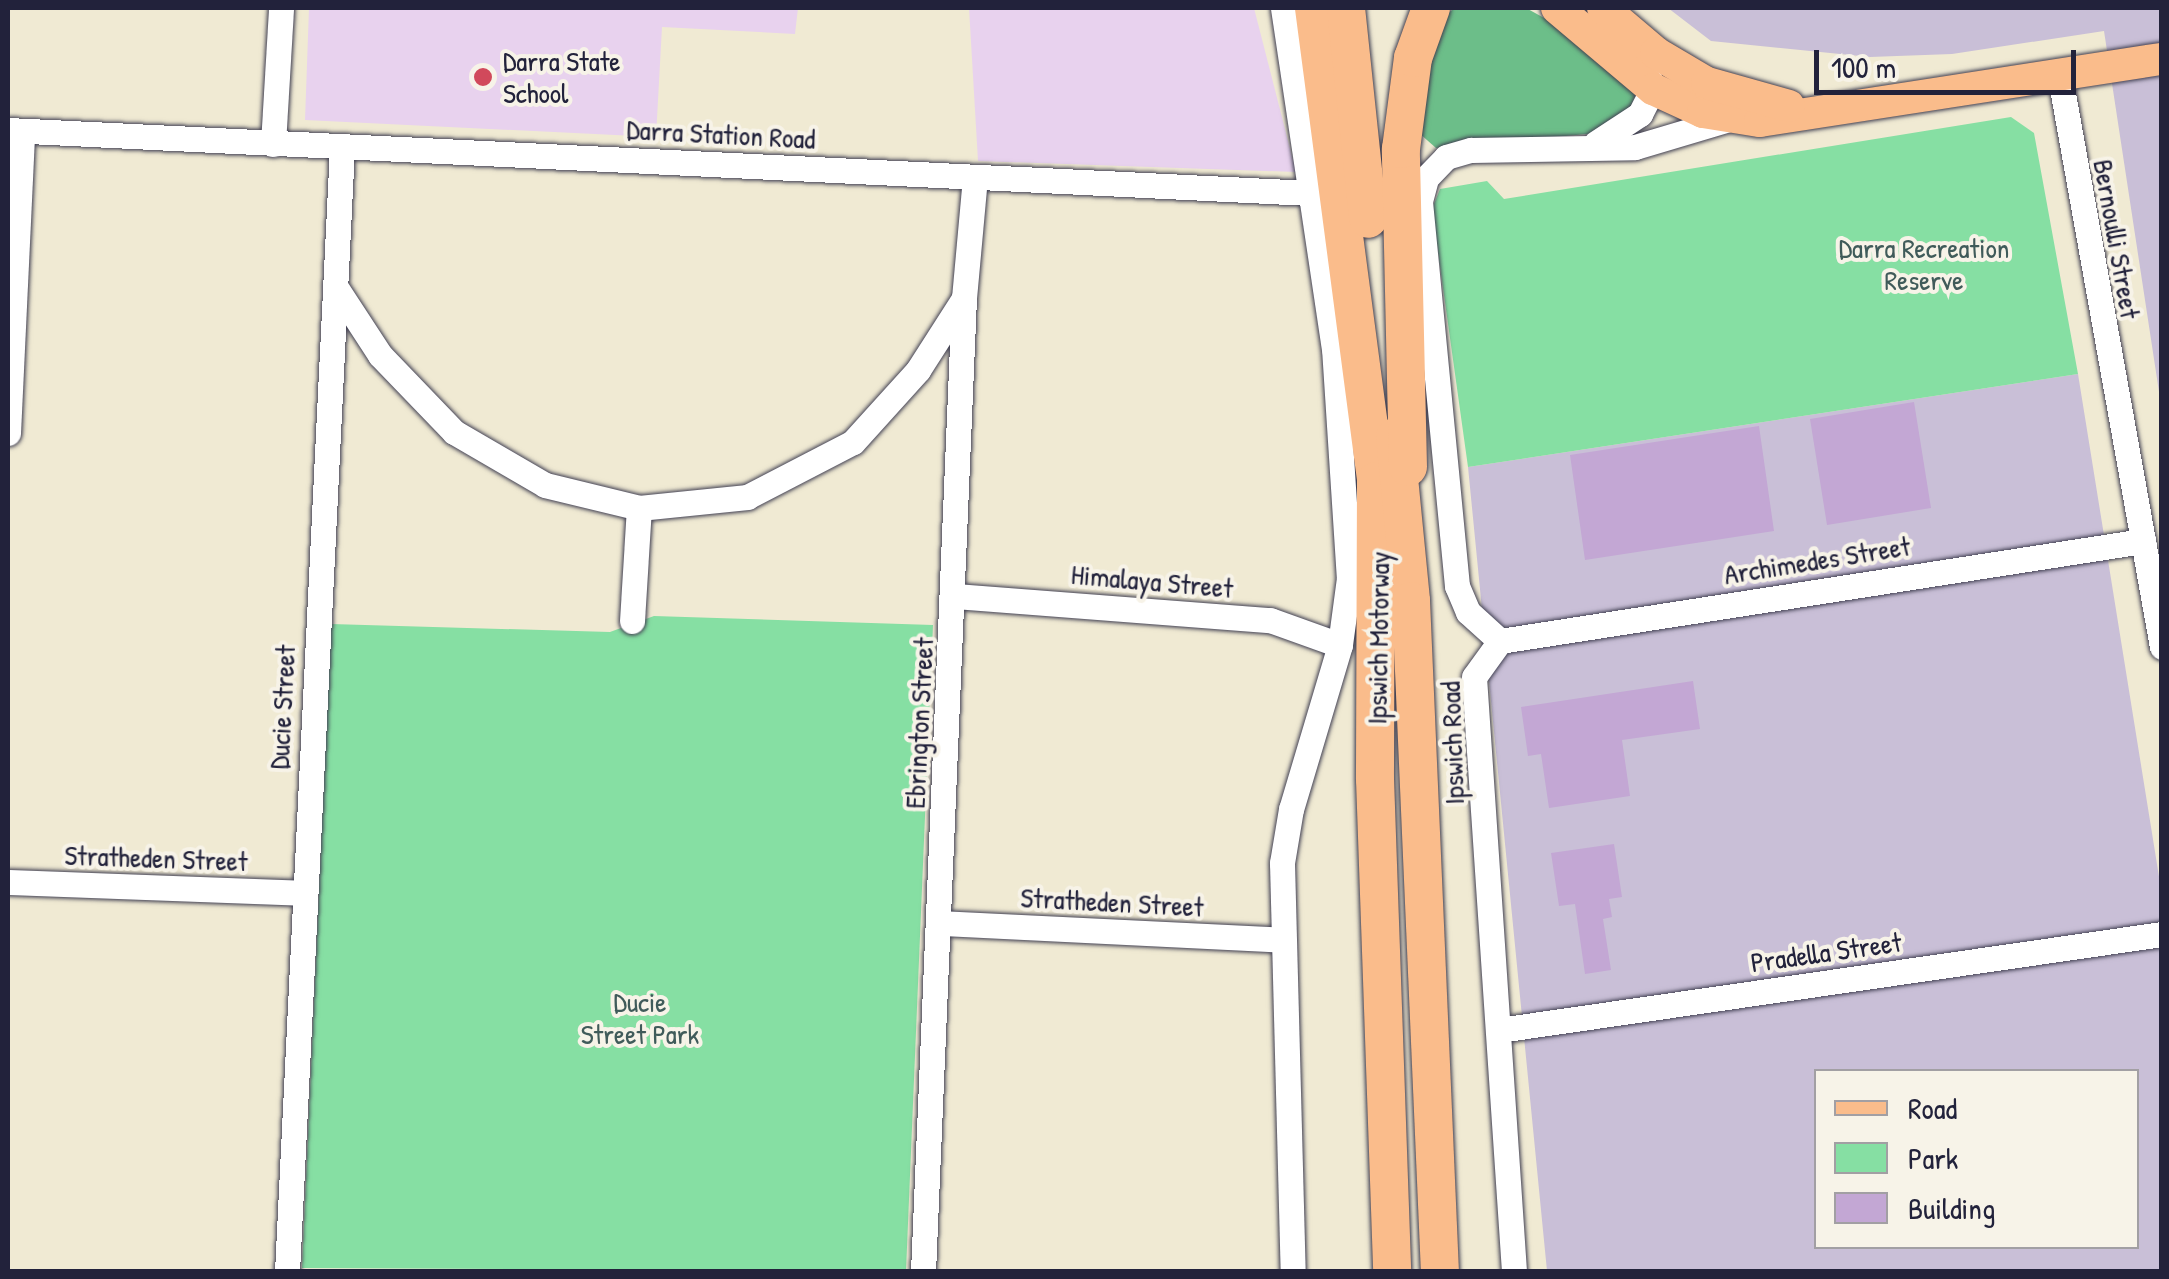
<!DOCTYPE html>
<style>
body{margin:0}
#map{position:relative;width:2169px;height:1279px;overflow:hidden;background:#f0ead3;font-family:"Patrick Hand",sans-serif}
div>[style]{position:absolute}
.built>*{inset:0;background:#e8d2ee}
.industrial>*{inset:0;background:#c9bfd7}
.green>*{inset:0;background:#86dfa3}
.forest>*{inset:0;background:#6cbe89}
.building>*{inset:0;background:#c3a7d4}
.roads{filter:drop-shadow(0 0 2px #414052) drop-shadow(0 0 2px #414052)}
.minor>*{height:25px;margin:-12.5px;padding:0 12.5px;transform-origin:12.5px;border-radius:12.5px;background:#fff}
.major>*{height:32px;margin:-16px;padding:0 16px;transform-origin:16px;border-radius:16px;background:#fabc8b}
.highway>*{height:38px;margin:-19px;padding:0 19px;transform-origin:19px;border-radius:19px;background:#fabc8b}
.dots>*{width:28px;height:28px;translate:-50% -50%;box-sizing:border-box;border:5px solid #f7f3e8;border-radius:50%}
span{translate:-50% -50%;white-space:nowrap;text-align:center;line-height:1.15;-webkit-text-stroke:8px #f7f3e8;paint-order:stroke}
.poi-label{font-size:28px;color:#22223b}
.left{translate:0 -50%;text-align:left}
.street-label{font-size:28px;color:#22223b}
.park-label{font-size:28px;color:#405b5a}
.frame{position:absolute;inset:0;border:10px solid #22223b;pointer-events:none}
.legend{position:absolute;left:1814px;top:1069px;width:325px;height:180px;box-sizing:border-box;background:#f7f3e8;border:2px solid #a29fa3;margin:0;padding:12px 18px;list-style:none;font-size:30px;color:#22223b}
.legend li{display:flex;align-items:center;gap:20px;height:50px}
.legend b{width:50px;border:2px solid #a29fa3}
.scale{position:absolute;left:1814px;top:50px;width:262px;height:45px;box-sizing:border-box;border:5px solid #22223b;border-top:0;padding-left:12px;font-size:30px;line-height:35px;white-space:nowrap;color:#22223b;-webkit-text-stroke:8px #f7f3e8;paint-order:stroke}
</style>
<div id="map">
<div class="built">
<div style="clip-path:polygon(309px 8px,798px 8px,795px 34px,662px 27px,656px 137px,305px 120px)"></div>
<div style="clip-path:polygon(969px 8px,1254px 8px,1296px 172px,978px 161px)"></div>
</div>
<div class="industrial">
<div style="clip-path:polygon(1668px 8px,2161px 8px,2161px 405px,2104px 31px,1952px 54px,1870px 57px,1711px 41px)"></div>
<div style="clip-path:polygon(evenodd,2078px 374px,2161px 889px,2161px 1271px,1547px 1271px,1468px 467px,2078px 374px,1816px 1072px,2136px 1072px,2136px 1246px,1816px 1246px,1816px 1072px)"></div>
</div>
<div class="green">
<div style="clip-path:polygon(2011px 117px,2034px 133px,2078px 374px,1468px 467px,1432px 209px,1440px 189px,1487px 181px,1504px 199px)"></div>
<div style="clip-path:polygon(654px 616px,933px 625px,906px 1271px,302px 1268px,331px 624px,610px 632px)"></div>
</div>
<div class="forest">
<div style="clip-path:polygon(1455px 8px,1526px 8px,1555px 24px,1636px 94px,1627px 115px,1609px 132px,1436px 148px,1419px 133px,1422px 94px,1445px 15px)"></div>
</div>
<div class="building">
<div style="clip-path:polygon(1914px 402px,1931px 508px,1827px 525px,1810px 419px)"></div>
<div style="clip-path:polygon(1759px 426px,1774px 531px,1585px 560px,1570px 455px)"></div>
<div style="clip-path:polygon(1693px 681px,1700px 729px,1622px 740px,1630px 796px,1549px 808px,1541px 754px,1528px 756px,1521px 707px)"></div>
<div style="clip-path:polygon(1614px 844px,1622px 897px,1609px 899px,1612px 917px,1603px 919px,1611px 970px,1585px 974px,1575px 904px,1559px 906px,1551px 853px)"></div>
</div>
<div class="roads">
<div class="minor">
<div style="left:1283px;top:8px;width:344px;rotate:81.5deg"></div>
<div style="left:1334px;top:348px;width:230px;rotate:86.3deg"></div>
<div style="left:1349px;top:578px;width:68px;rotate:97.7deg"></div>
<div style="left:1340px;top:645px;width:171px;rotate:106.6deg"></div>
<div style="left:1291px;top:809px;width:55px;rotate:99.5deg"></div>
<div style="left:1282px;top:863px;width:409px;rotate:88.5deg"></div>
<div style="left:2060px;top:77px;width:579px;rotate:79.85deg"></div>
<div style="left:8px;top:130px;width:1306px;rotate:2.77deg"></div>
<div style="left:1596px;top:143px;width:53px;rotate:-33.4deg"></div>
<div style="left:1640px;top:114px;width:28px;rotate:-63deg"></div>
<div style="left:1653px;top:89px;width:18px;rotate:-109deg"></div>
<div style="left:273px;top:144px;width:136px;rotate:-86.6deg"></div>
<div style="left:337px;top:289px;width:79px;rotate:56.9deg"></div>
<div style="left:380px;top:355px;width:107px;rotate:46.1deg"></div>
<div style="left:454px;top:432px;width:105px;rotate:30.2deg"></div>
<div style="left:545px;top:485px;width:97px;rotate:13.7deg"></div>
<div style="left:639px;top:508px;width:109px;rotate:-5.8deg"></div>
<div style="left:747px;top:497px;width:119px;rotate:-27.4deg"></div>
<div style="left:853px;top:442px;width:97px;rotate:-47.9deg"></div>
<div style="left:918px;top:370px;width:85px;rotate:-57.4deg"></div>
<div style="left:8px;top:433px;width:302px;rotate:-87.3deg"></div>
<div style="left:955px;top:596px;width:316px;rotate:4.4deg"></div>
<div style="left:1270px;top:620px;width:74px;rotate:19.7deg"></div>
<div style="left:632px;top:621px;width:113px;rotate:-86.5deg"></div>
<div style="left:1500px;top:641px;width:43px;rotate:-137.8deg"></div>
<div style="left:1468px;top:612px;width:28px;rotate:-113deg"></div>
<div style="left:1457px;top:586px;width:387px;rotate:-95.5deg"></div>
<div style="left:1420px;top:201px;width:24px;rotate:-75deg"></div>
<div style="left:1426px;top:178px;width:29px;rotate:-46deg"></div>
<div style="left:1446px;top:157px;width:26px;rotate:-16deg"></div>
<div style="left:1471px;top:150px;width:164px;rotate:-1deg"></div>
<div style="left:1635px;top:147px;width:98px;rotate:-16.6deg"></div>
<div style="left:1500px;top:641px;width:651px;rotate:-8.84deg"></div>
<div style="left:1500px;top:641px;width:44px;rotate:125.8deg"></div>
<div style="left:1474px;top:677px;width:596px;rotate:86.15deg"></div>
<div style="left:8px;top:882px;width:295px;rotate:2.1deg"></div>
<div style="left:940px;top:923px;width:342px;rotate:2.8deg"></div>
<div style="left:1499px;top:1030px;width:670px;rotate:-8.24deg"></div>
<div style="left:287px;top:1272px;width:1127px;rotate:-87.2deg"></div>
<div style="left:923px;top:1272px;width:975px;rotate:-87.59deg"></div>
<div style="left:964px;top:298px;width:121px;rotate:-84.8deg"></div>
</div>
<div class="major">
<div style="left:1557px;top:8px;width:126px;rotate:40.2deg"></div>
<div style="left:1653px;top:89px;width:55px;rotate:24.7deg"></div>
<div style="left:1703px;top:112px;width:58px;rotate:9deg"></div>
<div style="left:1760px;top:121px;width:407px;rotate:-8.8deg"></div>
<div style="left:1603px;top:8px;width:70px;rotate:40.3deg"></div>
<div style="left:1656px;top:53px;width:59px;rotate:30.5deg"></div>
<div style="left:1707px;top:83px;width:85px;rotate:15.7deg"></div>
</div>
<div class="highway">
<div style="left:1314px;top:8px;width:477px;rotate:82.5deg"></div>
<div style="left:1376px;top:481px;width:298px;rotate:90.2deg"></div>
<div style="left:1375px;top:779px;width:493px;rotate:88deg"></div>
<div style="left:1346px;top:8px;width:212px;rotate:84deg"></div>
<div style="left:1395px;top:437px;width:165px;rotate:84.4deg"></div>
<div style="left:1411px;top:601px;width:672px;rotate:87.53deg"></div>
<div style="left:1408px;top:467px;width:318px;rotate:-91.3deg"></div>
<div style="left:1401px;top:149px;width:92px;rotate:-82.5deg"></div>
<div style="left:1413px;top:58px;width:53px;rotate:-70.2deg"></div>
</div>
</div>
<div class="dots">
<div style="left:483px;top:77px;background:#d1495b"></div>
</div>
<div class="poi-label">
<span class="left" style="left:503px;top:77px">Darra State<br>School</span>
</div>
<div class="street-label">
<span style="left:721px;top:134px;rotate:3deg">Darra Station Road</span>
<span style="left:2117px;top:239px;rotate:80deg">Bernoulli Street</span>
<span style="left:1817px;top:560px;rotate:-9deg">Archimedes Street</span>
<span style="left:1152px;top:581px;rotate:5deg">Himalaya Street</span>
<span style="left:1378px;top:638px;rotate:-89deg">Ipswich Motorway</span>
<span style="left:282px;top:707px;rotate:-87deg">Ducie Street</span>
<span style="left:919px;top:723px;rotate:-87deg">Ebrington Street</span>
<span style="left:1452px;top:743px;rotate:-92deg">Ipswich Road</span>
<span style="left:156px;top:858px;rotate:2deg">Stratheden Street</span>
<span style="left:1112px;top:902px;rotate:3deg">Stratheden Street</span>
<span style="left:1826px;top:952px;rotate:-8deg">Pradella Street</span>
</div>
<div class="park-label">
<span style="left:1924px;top:264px">Darra Recreation<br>Reserve</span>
<span style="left:640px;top:1018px">Ducie<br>Street Park</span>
</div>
<div class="frame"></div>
<ul class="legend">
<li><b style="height:12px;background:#fabc8b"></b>Road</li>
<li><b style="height:28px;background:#86dfa3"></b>Park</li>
<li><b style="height:28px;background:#c3a7d4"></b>Building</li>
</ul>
<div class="scale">100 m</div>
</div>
